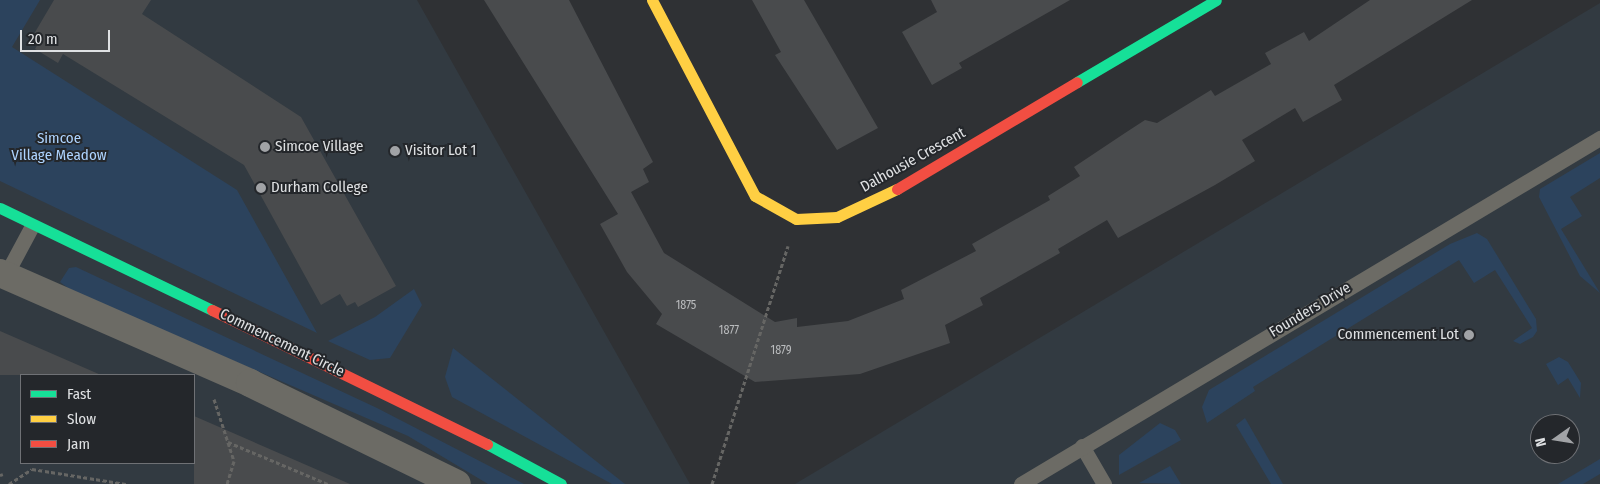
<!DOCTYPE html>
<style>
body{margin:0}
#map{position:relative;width:1600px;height:484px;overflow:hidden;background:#2f3134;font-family:"Fira Sans Condensed",sans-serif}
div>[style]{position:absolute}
.built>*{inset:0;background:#323a41}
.green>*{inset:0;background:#2c435d}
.building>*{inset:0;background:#494b4d}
.path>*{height:3px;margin-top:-1.5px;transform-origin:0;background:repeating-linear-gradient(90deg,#666664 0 4px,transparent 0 6.5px)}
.lane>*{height:15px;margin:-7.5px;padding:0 7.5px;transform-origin:7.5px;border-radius:7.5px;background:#6c6b65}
.street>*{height:28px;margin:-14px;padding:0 14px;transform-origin:14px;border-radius:14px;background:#6c6b65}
.fast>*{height:11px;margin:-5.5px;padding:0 5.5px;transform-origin:5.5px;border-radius:5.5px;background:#16e098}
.slow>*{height:11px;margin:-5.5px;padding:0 5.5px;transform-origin:5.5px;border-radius:5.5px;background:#ffcf43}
.jam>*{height:11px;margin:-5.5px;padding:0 5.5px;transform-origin:5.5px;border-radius:5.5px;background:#f24e42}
.dots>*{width:14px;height:14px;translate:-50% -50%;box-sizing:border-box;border:2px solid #24272b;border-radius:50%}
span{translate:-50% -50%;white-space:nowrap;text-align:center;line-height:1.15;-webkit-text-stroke:4px #24272b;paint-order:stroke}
.number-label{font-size:12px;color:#babcbe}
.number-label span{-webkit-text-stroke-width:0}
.park-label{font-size:15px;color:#add3fe}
.poi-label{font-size:15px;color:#dfe1e3}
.left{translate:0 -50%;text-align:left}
.right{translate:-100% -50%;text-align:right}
.street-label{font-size:15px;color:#dfe1e3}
.legend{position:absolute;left:20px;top:374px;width:175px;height:90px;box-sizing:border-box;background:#24272b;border:1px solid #6f7175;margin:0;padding:6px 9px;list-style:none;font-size:15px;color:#dfe1e3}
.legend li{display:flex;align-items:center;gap:10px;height:25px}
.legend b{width:25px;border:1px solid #6f7175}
.north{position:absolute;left:1530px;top:414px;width:50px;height:50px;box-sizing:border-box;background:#24272b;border:1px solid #6f7175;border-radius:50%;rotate:257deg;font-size:14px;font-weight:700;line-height:20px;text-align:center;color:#dfe1e3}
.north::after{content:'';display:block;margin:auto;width:18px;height:22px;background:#a1a3a6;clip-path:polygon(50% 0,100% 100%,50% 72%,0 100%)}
.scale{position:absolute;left:20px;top:30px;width:90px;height:22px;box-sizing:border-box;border:2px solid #dfe1e3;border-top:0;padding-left:6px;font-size:15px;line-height:18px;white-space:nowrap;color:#dfe1e3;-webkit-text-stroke:4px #24272b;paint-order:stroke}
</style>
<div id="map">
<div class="built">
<div style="clip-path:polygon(evenodd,0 0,417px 0,690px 484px,0 484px,0 0,21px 375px,194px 375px,194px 463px,21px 463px,21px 375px)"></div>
<div style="clip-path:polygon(evenodd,1600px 3px,1600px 484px,795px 484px,1600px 3px,1540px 424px,1570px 424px,1570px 454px,1540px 454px,1540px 424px)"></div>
</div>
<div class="green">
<div style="clip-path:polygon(0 0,40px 0,12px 47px,237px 190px,317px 333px,0 181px)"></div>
<div style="clip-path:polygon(1600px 153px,1600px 178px,1570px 197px,1582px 216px,1561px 229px,1600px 293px,1580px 276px,1539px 197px,1540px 189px)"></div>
<div style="clip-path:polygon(1477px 233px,1487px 239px,1536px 319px,1537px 331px,1533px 337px,1520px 344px,1513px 341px,1532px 328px,1495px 270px,1474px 283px,1459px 260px,1253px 387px,1255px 391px,1207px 423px,1202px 407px,1209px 390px,1450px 244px)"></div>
<div style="clip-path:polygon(76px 267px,377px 408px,524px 484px,488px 484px,408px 436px,72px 291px,60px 282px,69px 268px)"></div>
<div style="clip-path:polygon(414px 289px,422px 305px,390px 358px,370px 360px,328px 341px,375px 317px)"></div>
<div style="clip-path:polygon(453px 348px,625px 484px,612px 484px,452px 397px,445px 377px)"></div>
<div style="clip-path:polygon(1559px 357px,1568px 362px,1581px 383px,1580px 398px,1568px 378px,1558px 385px,1546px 364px)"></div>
<div style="clip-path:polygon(1245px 418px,1283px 484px,1271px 484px,1236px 425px)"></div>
<div style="clip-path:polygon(1160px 423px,1175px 430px,1181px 440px,1119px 475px,1119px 455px)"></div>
<div style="clip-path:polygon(1600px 459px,1600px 474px,1583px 484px,1558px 484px)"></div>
<div style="clip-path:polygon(1170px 466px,1181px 484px,1139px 483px)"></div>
</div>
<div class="building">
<div style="clip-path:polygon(54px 0,151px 0,142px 14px,301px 117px,396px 286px,358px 307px,355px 302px,347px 306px,340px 294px,321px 305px,244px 165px,63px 54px,58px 63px,35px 49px,38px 44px,31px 39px)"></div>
<div style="clip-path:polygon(484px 0,569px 0,653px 162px,643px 169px,649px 182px,631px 192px,664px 253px,775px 322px,797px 318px,797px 327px,848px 321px,904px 299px,901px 290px,976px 251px,972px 244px,1050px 200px,1048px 196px,1080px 176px,1074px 167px,1125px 133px,1145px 120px,1157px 123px,1211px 90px,1215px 96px,1271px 64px,1265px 53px,1304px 32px,1309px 41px,1370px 0,1472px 0,1334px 85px,1342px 100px,1303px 122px,1295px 108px,1242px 140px,1255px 161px,1215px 185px,1118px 238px,1107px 220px,1058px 249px,1060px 253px,980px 298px,983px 305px,945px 325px,950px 343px,860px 374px,755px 382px,656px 324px,662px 314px,627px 272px,600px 224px,618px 214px)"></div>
<div style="clip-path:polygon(752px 0,804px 0,878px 128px,837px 150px,775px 55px,781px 52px)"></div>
<div style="clip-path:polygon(931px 0,1070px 0,959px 63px,962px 68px,932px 85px,902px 32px,937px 12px)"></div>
<div style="clip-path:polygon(0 331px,101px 375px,0 375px)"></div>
<div style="clip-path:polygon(194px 416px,350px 484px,194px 484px)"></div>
</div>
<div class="path">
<div style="left:214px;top:399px;width:65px;rotate:72.1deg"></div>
<div style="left:234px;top:461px;width:24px;rotate:107deg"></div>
<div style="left:228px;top:442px;width:108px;rotate:22.8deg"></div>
<div style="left:0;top:475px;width:3px;rotate:-18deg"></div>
<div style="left:9px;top:484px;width:27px;rotate:-33deg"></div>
<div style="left:32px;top:469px;width:95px;rotate:9.1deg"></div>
<div style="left:712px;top:484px;width:250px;rotate:-72.3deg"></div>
</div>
<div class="lane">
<div style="left:3px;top:280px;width:61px;rotate:-61.8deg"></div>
<div style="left:1082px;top:446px;width:44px;rotate:59.9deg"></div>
<div style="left:1021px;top:484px;width:675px;rotate:-30.86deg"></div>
</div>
<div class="street">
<div style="left:0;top:273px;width:273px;rotate:23.7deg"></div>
<div style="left:250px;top:383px;width:230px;rotate:26deg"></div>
</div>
<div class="fast">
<div style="left:1077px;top:82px;width:161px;rotate:-30.5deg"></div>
<div style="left:0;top:208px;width:235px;rotate:25.7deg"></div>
<div style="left:487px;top:444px;width:84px;rotate:28.4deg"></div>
</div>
<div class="slow">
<div style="left:652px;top:0;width:221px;rotate:62.3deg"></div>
<div style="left:755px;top:196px;width:47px;rotate:29.3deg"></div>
<div style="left:796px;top:219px;width:41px;rotate:-2.8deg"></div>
<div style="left:837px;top:217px;width:66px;rotate:-25deg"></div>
</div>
<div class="jam">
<div style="left:897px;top:189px;width:209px;rotate:-30.7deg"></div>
<div style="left:212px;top:310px;width:306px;rotate:26deg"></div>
</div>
<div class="dots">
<div style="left:265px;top:147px;background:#a1a3a6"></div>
<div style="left:395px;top:151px;background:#a1a3a6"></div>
<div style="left:261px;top:188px;background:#a1a3a6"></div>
<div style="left:1469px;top:335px;background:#a1a3a6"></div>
</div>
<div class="number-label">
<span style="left:686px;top:306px">1875</span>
<span style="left:729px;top:331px">1877</span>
<span style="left:781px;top:351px">1879</span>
</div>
<div class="park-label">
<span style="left:59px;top:147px">Simcoe<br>Village Meadow</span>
</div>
<div class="poi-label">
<span class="left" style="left:275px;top:147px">Simcoe Village</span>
<span class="left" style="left:405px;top:151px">Visitor Lot 1</span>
<span class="left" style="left:271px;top:188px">Durham College</span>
<span class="right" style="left:1459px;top:335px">Commencement Lot</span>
</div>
<div class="street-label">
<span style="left:913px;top:160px;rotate:-29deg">Dalhousie Crescent</span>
<span style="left:1310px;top:310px;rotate:-31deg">Founders Drive</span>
<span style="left:282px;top:343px;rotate:26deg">Commencement Circle</span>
</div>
<ul class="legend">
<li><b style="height:6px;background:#16e098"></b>Fast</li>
<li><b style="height:6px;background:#ffcf43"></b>Slow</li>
<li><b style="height:6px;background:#f24e42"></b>Jam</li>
</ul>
<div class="north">N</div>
<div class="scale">20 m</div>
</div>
